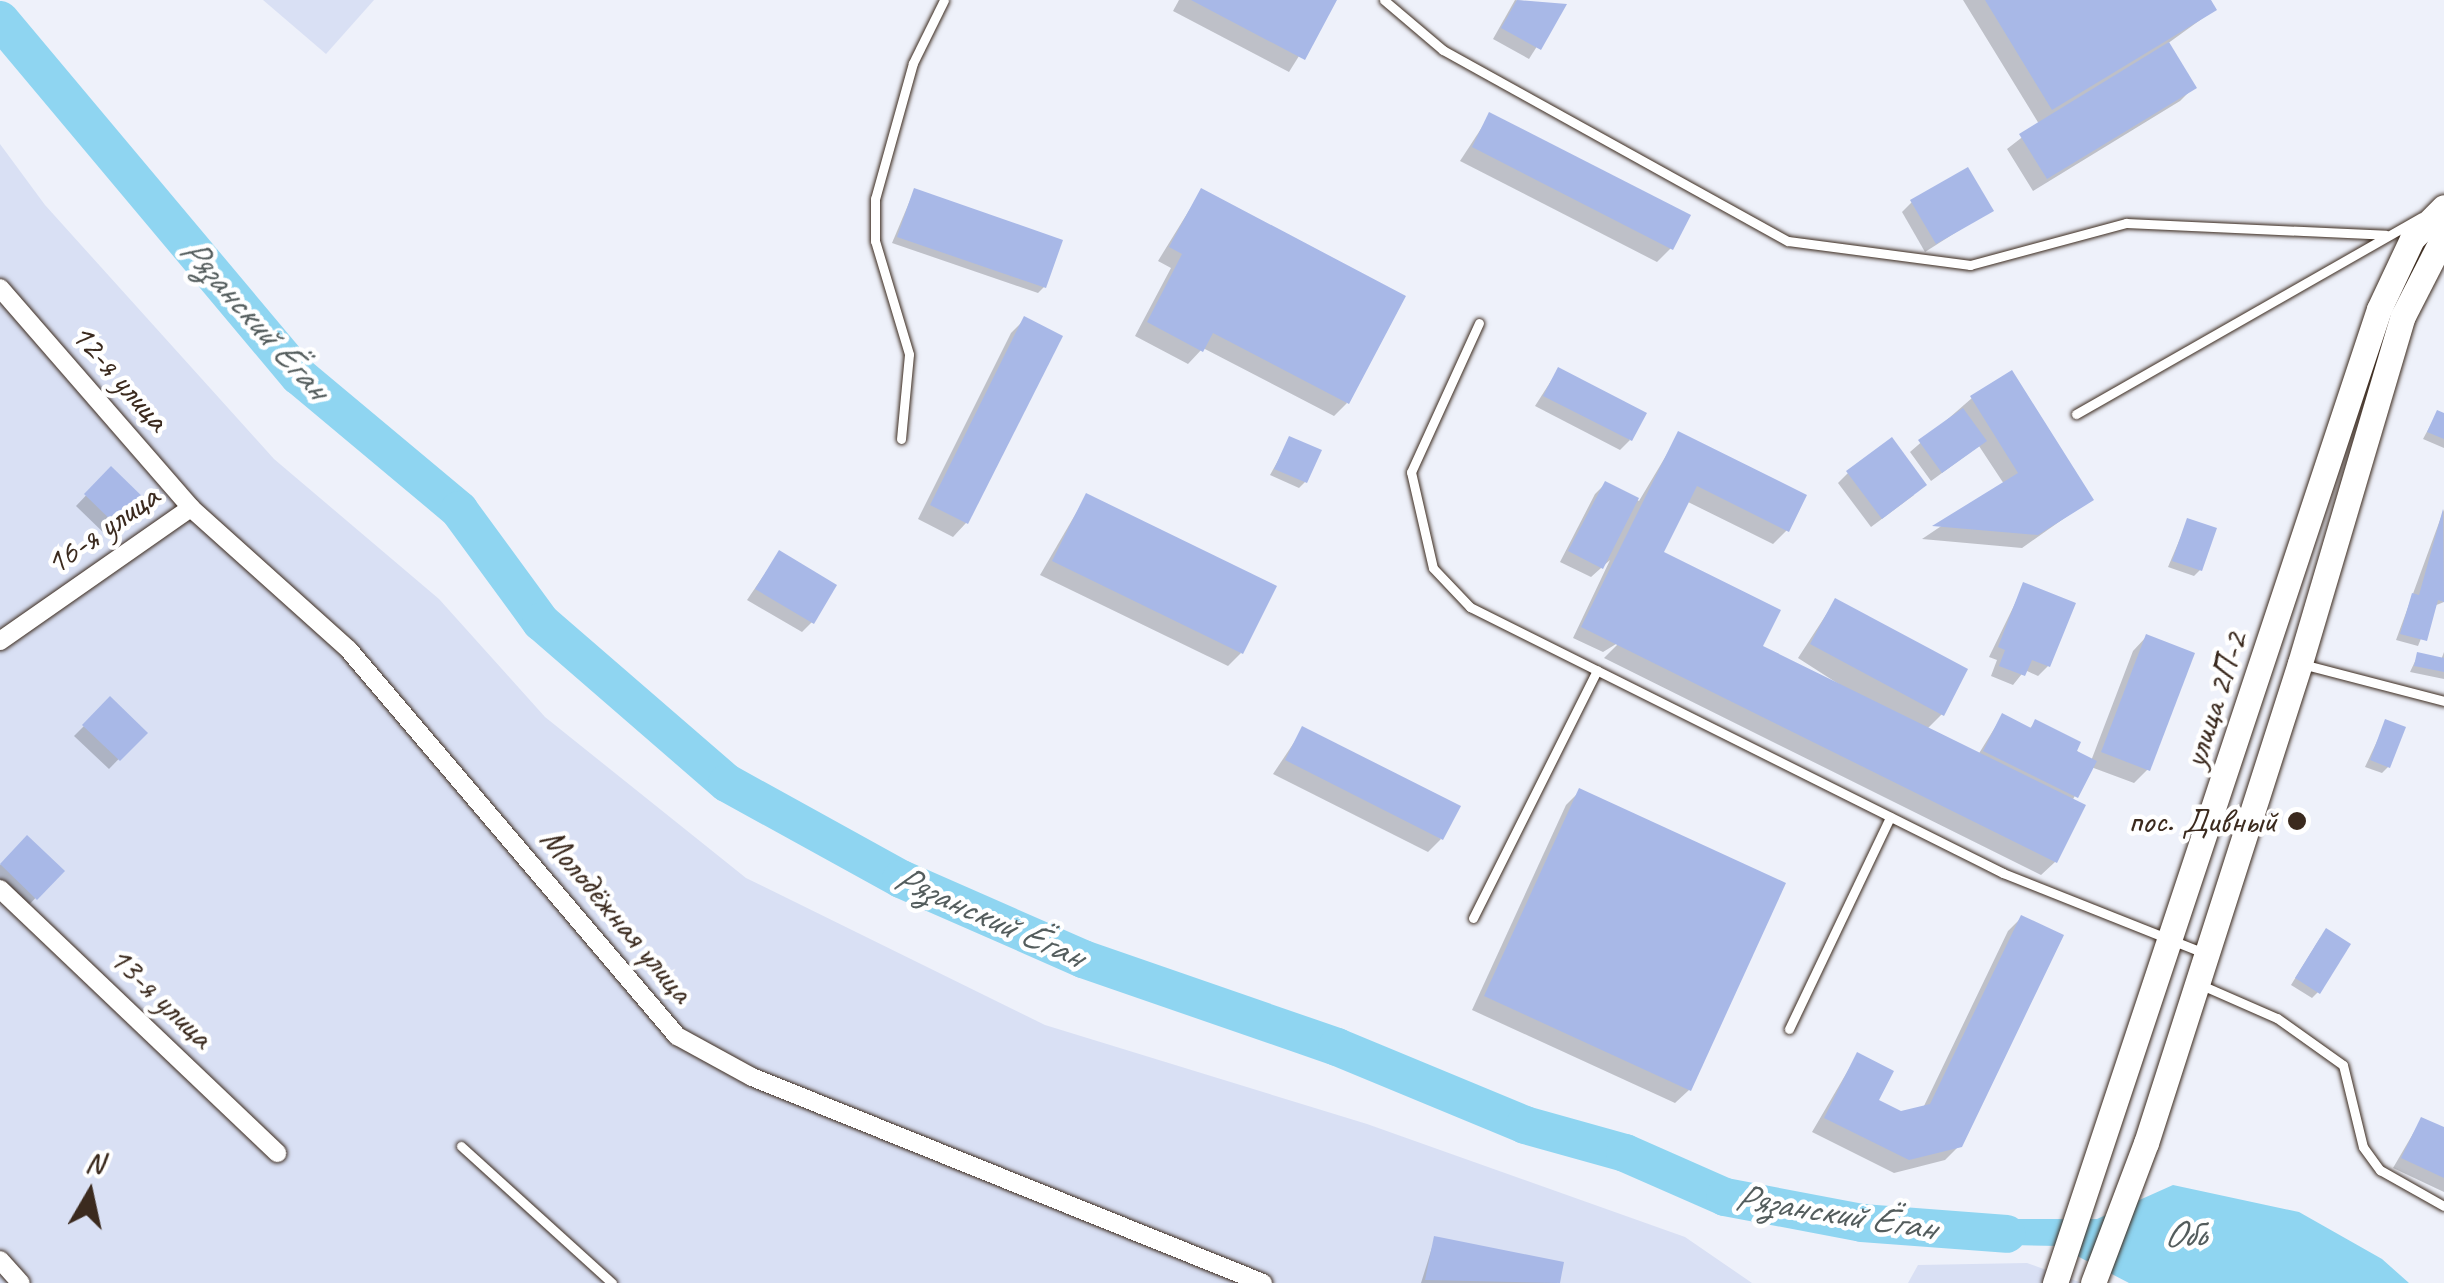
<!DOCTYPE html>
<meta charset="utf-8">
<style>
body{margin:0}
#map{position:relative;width:2444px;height:1283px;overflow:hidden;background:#eef1fa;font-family:Caveat,sans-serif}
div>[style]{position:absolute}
.built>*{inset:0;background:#d9e0f4}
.water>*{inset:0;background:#8fd5f1}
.shadow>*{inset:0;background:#0003}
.river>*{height:38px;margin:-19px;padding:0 19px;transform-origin:19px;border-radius:19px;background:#8fd5f1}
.building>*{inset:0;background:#a8b8e7}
.roads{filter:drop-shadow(0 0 2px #3b2a1e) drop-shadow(0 0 2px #3b2a1e)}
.lane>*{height:9px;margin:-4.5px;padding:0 4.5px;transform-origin:4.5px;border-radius:4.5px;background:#fff}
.street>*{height:18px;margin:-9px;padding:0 9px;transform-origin:9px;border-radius:9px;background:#fff}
.secondary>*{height:25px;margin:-12.5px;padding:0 12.5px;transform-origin:12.5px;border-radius:12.5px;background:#fff}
.dots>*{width:28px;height:28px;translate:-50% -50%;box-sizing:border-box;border:5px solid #fff;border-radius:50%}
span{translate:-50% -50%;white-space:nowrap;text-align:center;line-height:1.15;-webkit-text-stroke:9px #fff;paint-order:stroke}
.street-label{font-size:35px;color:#3b2a1e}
.poi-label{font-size:35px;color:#3b2a1e}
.right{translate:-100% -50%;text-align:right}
.water-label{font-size:38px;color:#545d5d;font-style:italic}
.north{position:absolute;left:40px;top:1143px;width:100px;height:100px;-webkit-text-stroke:8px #fff;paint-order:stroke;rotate:9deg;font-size:28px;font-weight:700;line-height:40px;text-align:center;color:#3b2a1e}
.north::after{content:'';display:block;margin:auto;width:35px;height:45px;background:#3b2a1e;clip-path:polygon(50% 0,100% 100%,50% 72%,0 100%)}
</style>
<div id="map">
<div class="built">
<div style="clip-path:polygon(263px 0,374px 0,326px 54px)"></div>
<div style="clip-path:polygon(0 144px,45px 205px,274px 459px,439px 599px,545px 717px,746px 878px,1045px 1025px,1367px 1124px,1685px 1237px,1752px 1283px,0 1283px)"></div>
<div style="clip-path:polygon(2027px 1263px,2082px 1283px,1908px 1283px,1918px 1265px)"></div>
</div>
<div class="water">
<div style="clip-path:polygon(2173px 1185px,2299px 1212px,2382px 1259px,2409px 1283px,2129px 1283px,2058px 1246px,1958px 1244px,1964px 1219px,2097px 1219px)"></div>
</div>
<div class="shadow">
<div style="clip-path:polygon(1179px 0,1334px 0,1289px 72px,1173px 11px)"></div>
<div style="clip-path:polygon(1515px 0,1563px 5px,1529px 59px,1493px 39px)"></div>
<div style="clip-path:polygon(1963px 0,2208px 0,2214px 10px,2167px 44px,2194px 87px,2180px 101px,2033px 191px,2007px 149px,2039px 124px)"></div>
<div style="clip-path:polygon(1490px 115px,1671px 248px,1657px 262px,1460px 161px)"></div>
<div style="clip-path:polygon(914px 191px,1044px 287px,1038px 293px,892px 243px)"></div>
<div style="clip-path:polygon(1201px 191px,1347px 403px,1334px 416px,1203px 348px,1188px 364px,1135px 336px,1171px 268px,1158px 261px)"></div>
<div style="clip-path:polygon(1912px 202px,1991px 210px,1925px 252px,1902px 212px)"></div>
<div style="clip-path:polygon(1025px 319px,966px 523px,953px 537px,918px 519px,1011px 333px)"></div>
<div style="clip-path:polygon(1558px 370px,1630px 440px,1620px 450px,1535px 406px)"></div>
<div style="clip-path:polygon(1972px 398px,2090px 500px,2022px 548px,1922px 539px,2004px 484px,1979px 446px,1931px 481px,1910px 452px)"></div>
<div style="clip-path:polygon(2437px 413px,2444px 416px,2444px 448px,2423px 439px)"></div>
<div style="clip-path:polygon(1679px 434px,1787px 530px,1773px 544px,1686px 501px,1660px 553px,1760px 647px,1851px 692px,1798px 658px,1835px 601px,1942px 714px,1927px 729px,1978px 755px,2002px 716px,2028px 730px,2036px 722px,2091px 761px,2133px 651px,2146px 637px,2148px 769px,2134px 783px,2091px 767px,2072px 801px,2055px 862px,2041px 875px,1604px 658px,1621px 641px,1603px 652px,1573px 638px,1610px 560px,1591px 577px,1560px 562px,1595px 494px,1605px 484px,1639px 501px)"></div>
<div style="clip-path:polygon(1290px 439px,1305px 482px,1299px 488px,1270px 475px)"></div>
<div style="clip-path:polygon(111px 469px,146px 503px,110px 539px,76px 506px)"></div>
<div style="clip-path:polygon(1848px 473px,1914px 495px,1871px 527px,1838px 483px)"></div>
<div style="clip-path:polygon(1086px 496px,1241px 653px,1228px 666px,1040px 575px)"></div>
<div style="clip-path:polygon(2444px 509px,2444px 602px,2434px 606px,2418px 646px,2396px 640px)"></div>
<div style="clip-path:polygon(2188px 520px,2200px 570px,2194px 576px,2168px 567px)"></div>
<div style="clip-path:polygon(779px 553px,812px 622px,802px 632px,747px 600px)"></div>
<div style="clip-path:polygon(2024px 585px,2048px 666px,2038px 676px,2025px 670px,2013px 685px,1991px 676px,1997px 660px,1989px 657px)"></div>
<div style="clip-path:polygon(2444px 652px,2444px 679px,2410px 672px,2418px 655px,2441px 660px)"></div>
<div style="clip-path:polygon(110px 700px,144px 733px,109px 769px,74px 736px)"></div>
<div style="clip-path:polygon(2386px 722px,2388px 767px,2382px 773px,2365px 767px)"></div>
<div style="clip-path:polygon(1303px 729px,1441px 839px,1428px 852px,1273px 774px)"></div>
<div style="clip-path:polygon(1580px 791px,1689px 1090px,1675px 1103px,1472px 1010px,1566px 805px)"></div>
<div style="clip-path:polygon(27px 838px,61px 871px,26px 908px,0 883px,0 865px)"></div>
<div style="clip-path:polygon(2021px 918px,1960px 1145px,1945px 1160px,1894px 1173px,1812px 1132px,1857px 1055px,1876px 1101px,1901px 1114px,1923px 1108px,2008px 931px)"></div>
<div style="clip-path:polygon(2320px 938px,2318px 992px,2312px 998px,2291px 985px)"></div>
<div style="clip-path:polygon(2421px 1120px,2444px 1130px,2444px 1192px,2393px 1168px)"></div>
<div style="clip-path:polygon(1435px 1238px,1561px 1264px,1557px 1283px,1421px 1283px)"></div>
</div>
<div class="river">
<div style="left:0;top:20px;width:465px;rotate:50deg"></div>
<div style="left:299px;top:376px;width:209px;rotate:39.9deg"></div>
<div style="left:459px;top:510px;width:139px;rotate:53.8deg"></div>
<div style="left:541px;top:622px;width:246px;rotate:40.9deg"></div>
<div style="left:727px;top:783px;width:199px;rotate:28.9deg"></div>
<div style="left:901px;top:879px;width:199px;rotate:23.7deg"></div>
<div style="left:1083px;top:959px;width:269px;rotate:19.1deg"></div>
<div style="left:1337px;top:1047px;width:204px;rotate:22.5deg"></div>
<div style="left:1525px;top:1125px;width:104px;rotate:15.6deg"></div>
<div style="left:1625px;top:1153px;width:109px;rotate:23.7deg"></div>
<div style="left:1725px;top:1197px;width:139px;rotate:10.7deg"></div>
<div style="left:1862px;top:1223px;width:145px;rotate:4.3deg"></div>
</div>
<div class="building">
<div style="clip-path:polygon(1191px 0,1337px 0,1305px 60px)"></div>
<div style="clip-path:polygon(1517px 0,1567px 4px,1541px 50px,1501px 28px)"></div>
<div style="clip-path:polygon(1985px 0,2211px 0,2217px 10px,2052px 110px)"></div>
<div style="clip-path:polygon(2169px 42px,2197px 88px,2047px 179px,2019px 134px)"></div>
<div style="clip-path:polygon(1489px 112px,1691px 215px,1673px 250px,1472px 147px)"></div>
<div style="clip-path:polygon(1968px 167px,1994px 211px,1936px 244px,1910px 200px)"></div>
<div style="clip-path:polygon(914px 188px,1063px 240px,1046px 288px,897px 237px)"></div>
<div style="clip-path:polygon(1201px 188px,1406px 296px,1349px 404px,1213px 333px,1203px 352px,1147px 322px,1182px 254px,1169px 247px)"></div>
<div style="clip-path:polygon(1024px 316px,1063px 336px,968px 524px,930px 505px)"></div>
<div style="clip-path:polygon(1558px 367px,1647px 413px,1632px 441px,1543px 396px)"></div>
<div style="clip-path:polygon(2012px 370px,2094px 500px,2038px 535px,1932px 526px,2018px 473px,1970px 396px)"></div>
<div style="clip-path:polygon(1963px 408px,1987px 441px,1942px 473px,1918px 440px)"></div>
<div style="clip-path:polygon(2437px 410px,2444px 413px,2444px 439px,2427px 432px)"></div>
<div style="clip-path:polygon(1678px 431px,1807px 495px,1789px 532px,1697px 486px,1664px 552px,1781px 610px,1763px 646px,2086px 805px,2057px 863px,1581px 627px)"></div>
<div style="clip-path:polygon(1289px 436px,1322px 450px,1307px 483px,1274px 469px)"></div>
<div style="clip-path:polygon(1892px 437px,1927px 485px,1882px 519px,1846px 471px)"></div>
<div style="clip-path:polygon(111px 466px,149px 503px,122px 531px,84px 494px)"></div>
<div style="clip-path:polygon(1605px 481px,1639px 498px,1603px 569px,1568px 551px)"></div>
<div style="clip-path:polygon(1086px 493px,1277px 586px,1243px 654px,1052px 561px)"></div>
<div style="clip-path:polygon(2443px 509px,2444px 602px,2438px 600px,2427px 641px,2400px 634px,2412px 593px,2419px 595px)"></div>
<div style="clip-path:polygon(2187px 518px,2217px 528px,2202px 571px,2172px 561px)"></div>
<div style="clip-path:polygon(779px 550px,837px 585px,814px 624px,755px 589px)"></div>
<div style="clip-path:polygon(2023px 582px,2076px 603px,2050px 667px,2032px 660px,2025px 676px,1999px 666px,2005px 650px,1998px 647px)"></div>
<div style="clip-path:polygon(1835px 598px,1968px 669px,1944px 716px,1810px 644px)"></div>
<div style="clip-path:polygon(2146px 634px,2195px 653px,2150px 771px,2101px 752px)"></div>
<div style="clip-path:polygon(2417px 652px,2444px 658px,2444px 672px,2414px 666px)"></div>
<div style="clip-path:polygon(110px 696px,148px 733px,120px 761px,82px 725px)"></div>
<div style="clip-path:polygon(2002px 713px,2031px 728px,2035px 719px,2081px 742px,2077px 751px,2097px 761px,2078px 798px,1983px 751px)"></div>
<div style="clip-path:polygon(2385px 719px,2406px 727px,2390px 768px,2370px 760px)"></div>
<div style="clip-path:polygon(1302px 726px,1461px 806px,1443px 840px,1285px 760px)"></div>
<div style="clip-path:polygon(1579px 788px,1786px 883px,1691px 1091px,1484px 996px)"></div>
<div style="clip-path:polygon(27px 835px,65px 871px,37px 900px,0 864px)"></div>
<div style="clip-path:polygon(2021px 915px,2064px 935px,1962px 1147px,1909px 1160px,1824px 1118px,1857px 1052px,1894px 1071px,1879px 1100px,1901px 1111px,1930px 1104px)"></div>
<div style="clip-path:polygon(2326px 928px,2351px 944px,2320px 994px,2295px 978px)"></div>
<div style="clip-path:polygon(2421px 1117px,2444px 1127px,2444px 1178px,2401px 1158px)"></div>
<div style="clip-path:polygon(1434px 1236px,1564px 1262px,1560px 1283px,1425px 1280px)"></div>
</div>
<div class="roads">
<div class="lane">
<div style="left:1384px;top:0;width:77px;rotate:40.3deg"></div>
<div style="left:1443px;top:50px;width:394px;rotate:29deg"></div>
<div style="left:1788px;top:241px;width:184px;rotate:7.5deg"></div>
<div style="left:1970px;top:265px;width:162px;rotate:-15.1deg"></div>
<div style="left:2126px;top:223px;width:260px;rotate:2.6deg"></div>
<div style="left:1479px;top:323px;width:164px;rotate:114.5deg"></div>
<div style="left:1411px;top:472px;width:98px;rotate:77.1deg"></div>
<div style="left:1433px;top:568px;width:54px;rotate:46.5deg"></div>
<div style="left:1470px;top:607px;width:596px;rotate:26.52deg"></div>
<div style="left:2003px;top:873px;width:216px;rotate:21.7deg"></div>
<div style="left:2076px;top:414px;width:397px;rotate:-29.7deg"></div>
<div style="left:901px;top:439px;width:85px;rotate:-84.6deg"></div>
<div style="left:909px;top:354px;width:118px;rotate:-106.7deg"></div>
<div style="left:875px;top:241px;width:42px;rotate:-90deg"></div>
<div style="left:875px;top:199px;width:141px;rotate:-74.4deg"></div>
<div style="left:913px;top:63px;width:70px;rotate:-63.8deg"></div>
<div style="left:2302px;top:664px;width:147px;rotate:14.6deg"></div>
<div style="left:1473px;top:918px;width:277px;rotate:-63.4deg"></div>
<div style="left:2199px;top:984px;width:85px;rotate:23.6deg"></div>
<div style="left:2277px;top:1018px;width:81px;rotate:35.5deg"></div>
<div style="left:2343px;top:1065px;width:84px;rotate:76.3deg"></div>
<div style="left:2363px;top:1147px;width:29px;rotate:54deg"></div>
<div style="left:2380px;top:1170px;width:73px;rotate:29.4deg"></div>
<div style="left:1789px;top:1029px;width:235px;rotate:-64.5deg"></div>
<div style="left:461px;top:1146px;width:204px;rotate:42.2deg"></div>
</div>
<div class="street">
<div style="left:0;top:288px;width:291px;rotate:49deg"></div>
<div style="left:191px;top:508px;width:212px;rotate:41.9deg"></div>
<div style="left:349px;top:650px;width:507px;rotate:49.64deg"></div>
<div style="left:677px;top:1036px;width:85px;rotate:28.7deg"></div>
<div style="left:752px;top:1077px;width:551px;rotate:21.96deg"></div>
<div style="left:0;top:641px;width:233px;rotate:-34.9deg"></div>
<div style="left:0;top:889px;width:383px;rotate:43.6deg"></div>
<div style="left:0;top:1260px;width:31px;rotate:48deg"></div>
</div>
<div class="secondary">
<div style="left:2055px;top:1283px;width:1026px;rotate:-71.6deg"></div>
<div style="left:2379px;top:309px;width:77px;rotate:-64.8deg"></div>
<div style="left:2412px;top:239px;width:45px;rotate:-45deg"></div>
<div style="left:2093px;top:1283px;width:150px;rotate:-69.3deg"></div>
<div style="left:2146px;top:1143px;width:504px;rotate:-72.21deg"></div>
<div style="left:2300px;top:663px;width:362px;rotate:-73.5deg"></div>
<div style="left:2403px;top:316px;width:90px;rotate:-62.9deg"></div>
</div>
</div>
<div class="dots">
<div style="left:2297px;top:821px;background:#3b2a1e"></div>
</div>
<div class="street-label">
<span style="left:120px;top:377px;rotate:49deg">12-я улица</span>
<span style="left:102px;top:530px;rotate:-35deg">16-я улица</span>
<span style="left:2215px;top:700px;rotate:-72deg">улица 2П-2</span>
<span style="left:617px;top:915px;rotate:50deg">Молодёжная улица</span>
<span style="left:161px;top:997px;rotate:44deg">13-я улица</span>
</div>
<div class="poi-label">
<span class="right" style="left:2277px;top:821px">пос. Дивный</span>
</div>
<div class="water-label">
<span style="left:255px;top:318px;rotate:48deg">Рязанский Ёган</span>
<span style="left:989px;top:916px;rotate:24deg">Рязанский Ёган</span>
<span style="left:1835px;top:1212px;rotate:9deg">Рязанский Ёган</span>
<span style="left:2184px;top:1234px">Обь</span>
</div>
<div class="north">N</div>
</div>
